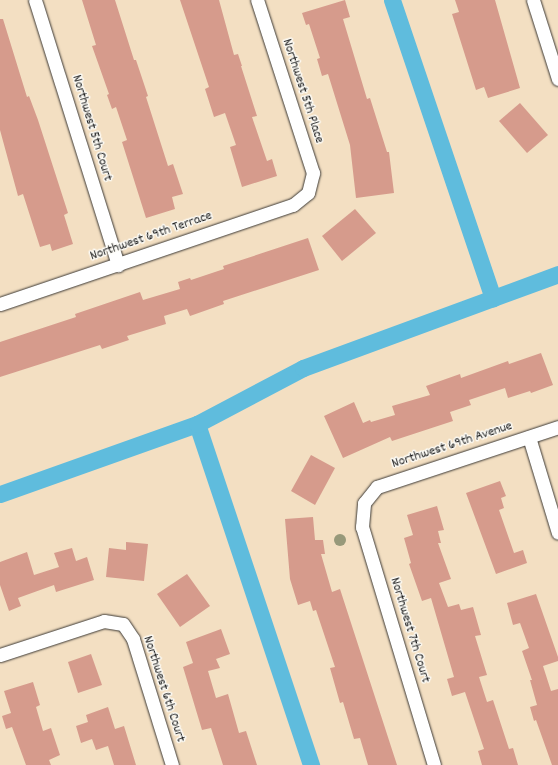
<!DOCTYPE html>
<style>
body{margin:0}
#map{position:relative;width:558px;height:765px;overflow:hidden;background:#f3dfc2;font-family:Dekko,sans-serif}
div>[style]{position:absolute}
.canal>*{height:17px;margin:-8.5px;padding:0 8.5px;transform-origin:8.5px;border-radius:8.5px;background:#5fbcdd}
.building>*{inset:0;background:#d69b8c}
.roads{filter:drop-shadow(0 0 1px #3c3935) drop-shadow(0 0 1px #3c3935)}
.minor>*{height:13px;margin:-6.5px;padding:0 6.5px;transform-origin:6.5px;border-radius:6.5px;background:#fff}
.trees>*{width:12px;height:12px;margin:-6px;border-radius:50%;background:#97997a}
span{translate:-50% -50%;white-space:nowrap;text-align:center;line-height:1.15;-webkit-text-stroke:3px #fdfcf7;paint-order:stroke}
.street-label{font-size:14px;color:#1c1c1c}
</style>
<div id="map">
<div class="canal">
<div style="left:392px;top:0;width:315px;rotate:71.3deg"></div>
<div style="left:197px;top:424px;width:360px;rotate:71.5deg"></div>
<div style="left:0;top:494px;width:209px;rotate:-19.6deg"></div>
<div style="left:197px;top:424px;width:120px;rotate:-27.8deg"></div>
<div style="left:303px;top:368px;width:272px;rotate:-20.2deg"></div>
</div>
<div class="building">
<div style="clip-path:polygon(82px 0,115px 0,134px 60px,136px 60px,148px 96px,146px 97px,168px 166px,173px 164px,183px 194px,172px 197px,175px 209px,146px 218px,122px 142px,127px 140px,116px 107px,112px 109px,107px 95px,109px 94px,92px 46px,96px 45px)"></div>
<div style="clip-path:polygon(180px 0,219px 0,234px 55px,238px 54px,242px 66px,241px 66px,257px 116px,252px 117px,267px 161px,272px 159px,277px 176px,242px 187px,230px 147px,236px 145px,225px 113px,214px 117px,205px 89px,209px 87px)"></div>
<div style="clip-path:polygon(345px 0,350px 17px,343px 19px,367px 99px,370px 98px,387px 152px,389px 152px,394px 193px,356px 198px,350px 145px,328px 74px,322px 76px,317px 59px,320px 58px,309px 24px,306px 25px,302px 13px)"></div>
<div style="clip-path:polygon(455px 0,495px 0,520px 88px,488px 98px,484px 87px,476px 90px,452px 14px,459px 12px)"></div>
<div style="clip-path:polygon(0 19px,3px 19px,27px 97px,29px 96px,38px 120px,68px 213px,64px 215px,73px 244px,52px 251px,50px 244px,40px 247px,23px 194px,18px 196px,0 130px)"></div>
<div style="clip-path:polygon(520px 103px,548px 135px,527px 153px,499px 121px)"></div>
<div style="clip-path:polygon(355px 209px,376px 233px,342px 261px,322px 236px)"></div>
<div style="clip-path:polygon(308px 238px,319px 270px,223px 301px,224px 304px,190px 316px,187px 309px,164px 316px,166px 324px,127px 336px,129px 340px,102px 349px,100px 345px,0 377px,0 342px,76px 317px,75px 314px,140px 292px,143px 300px,180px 289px,178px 282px,190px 278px,191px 280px,224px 269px,223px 266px)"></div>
<div style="clip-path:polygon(541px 353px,553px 385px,531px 393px,530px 391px,508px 398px,505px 388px,469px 400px,471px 405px,450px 412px,453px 421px,392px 441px,390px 437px,343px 458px,324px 416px,354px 402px,363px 423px,370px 420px,371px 422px,395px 415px,392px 406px,430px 395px,426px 386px,460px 374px,461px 378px,508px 361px,509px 364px)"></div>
<div style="clip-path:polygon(311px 455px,335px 468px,315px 505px,291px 491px)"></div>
<div style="clip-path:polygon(500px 481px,506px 496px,501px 498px,504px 508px,499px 510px,514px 553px,523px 550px,527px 563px,496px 574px,466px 493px)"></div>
<div style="clip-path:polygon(437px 506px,444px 530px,438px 531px,441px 543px,438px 543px,451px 579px,439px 583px,448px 607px,459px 604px,461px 610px,473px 607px,481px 635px,475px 636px,487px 675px,479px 677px,487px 702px,493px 700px,509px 749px,513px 748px,518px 765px,482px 765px,478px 751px,484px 749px,465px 692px,452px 696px,447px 679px,454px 677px,431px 598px,422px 601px,409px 564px,411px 563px,404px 538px,413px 535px,407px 515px)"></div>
<div style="clip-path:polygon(313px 517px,315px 540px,323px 540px,325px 554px,321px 554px,332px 592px,340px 589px,397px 765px,368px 765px,360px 738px,354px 739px,343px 702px,340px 703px,330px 668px,335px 667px,316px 610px,313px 611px,310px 601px,298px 605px,290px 579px,285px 519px)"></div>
<div style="clip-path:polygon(126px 542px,148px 544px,144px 581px,106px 577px,109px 548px,126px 550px)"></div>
<div style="clip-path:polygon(72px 548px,76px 561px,87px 557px,94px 580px,56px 592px,54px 585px,18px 598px,21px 606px,9px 611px,0 585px,0 562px,27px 552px,34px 575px,59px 567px,54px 553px)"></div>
<div style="clip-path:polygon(187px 574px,210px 606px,180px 627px,157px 594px)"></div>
<div style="clip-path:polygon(536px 594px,558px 657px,558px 661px,543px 666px,551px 691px,558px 689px,558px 765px,552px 765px,536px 720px,534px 721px,530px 707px,537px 705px,530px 680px,532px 680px,522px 651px,529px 648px,520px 623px,513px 625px,507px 603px)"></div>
<div style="clip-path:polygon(221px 629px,230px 654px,216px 659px,220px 668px,208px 671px,216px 698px,228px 694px,239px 733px,246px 731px,257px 765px,223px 765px,211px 728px,202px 730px,183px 667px,193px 663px,186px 642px)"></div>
<div style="clip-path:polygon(91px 654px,102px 685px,78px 693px,68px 662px)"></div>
<div style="clip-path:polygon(33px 682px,40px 705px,36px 707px,43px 731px,51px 728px,60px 755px,49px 760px,51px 765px,26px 765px,12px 727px,6px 729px,2px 716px,11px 713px,4px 691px)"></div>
<div style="clip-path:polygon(108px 707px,115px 729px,124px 726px,136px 765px,114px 765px,108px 746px,96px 750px,92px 739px,81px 743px,76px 726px,88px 722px,86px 715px)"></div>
</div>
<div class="roads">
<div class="minor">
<div style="left:35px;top:0;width:278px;rotate:72.6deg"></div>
<div style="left:533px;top:0;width:83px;rotate:72.4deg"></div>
<div style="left:0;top:304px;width:309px;rotate:-18.7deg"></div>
<div style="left:293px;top:205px;width:19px;rotate:-39deg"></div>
<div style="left:308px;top:193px;width:21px;rotate:-76deg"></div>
<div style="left:313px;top:173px;width:182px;rotate:-107.9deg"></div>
<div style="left:529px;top:437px;width:100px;rotate:73.2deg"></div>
<div style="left:0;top:655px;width:109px;rotate:-18.1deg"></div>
<div style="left:104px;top:621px;width:19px;rotate:9deg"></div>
<div style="left:123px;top:624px;width:18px;rotate:56deg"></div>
<div style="left:133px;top:639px;width:132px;rotate:72.8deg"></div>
<div style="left:434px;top:765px;width:249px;rotate:-106.8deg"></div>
<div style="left:362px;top:527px;width:24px;rotate:-85deg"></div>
<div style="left:364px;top:503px;width:21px;rotate:-51deg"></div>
<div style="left:377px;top:487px;width:191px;rotate:-18.3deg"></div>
</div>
</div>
<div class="trees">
<div style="left:340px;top:540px"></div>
</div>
<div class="street-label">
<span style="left:303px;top:91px;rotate:72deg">Northwest 5th Place</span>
<span style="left:92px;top:128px;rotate:73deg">Northwest 5th Court</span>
<span style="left:151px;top:236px;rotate:-19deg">Northwest 69th Terrace</span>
<span style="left:452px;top:445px;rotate:-18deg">Northwest 69th Avenue</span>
<span style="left:410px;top:630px;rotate:73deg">Northwest 7th Court</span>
<span style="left:164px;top:689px;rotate:72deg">Northwest 6th Court</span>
</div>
</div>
